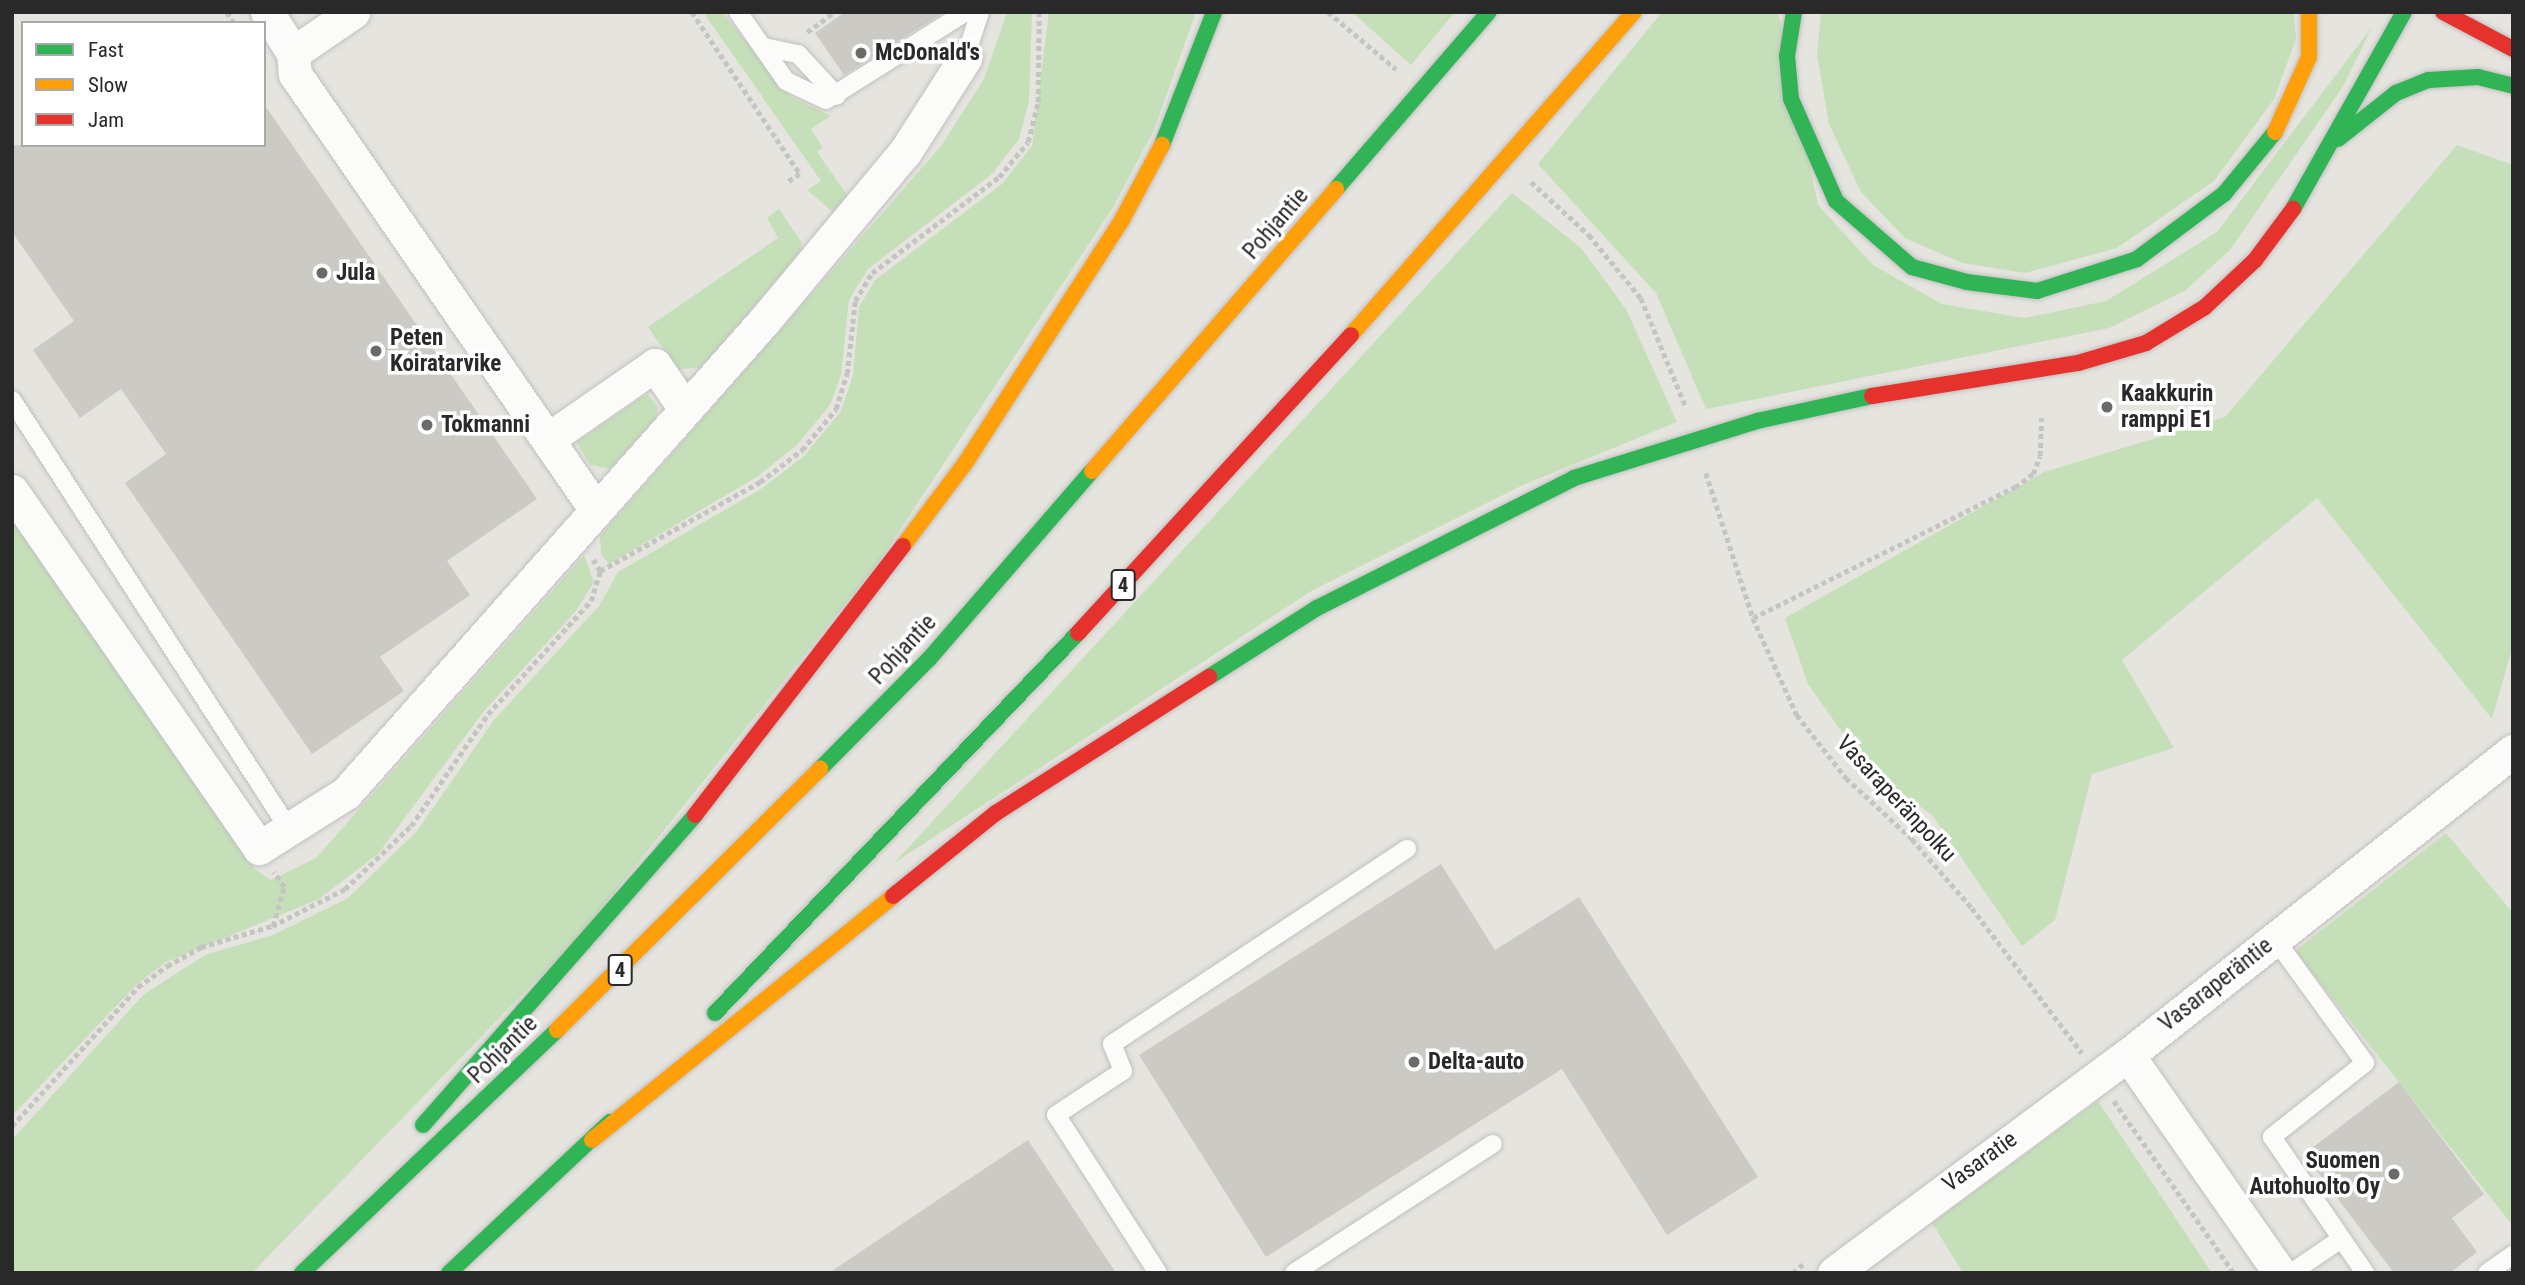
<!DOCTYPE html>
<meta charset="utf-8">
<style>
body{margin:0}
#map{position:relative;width:2525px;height:1285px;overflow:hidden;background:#e6e4de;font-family:"Roboto Condensed",sans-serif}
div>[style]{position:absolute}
.green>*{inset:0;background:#c5e0b9}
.building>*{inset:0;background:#cbcac5}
.path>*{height:4.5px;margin-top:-2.25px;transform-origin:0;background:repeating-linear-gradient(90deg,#c4c4c3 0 5px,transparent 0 8.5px)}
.roads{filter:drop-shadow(0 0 2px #c0c0c0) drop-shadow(0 0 2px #c0c0c0)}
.lane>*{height:18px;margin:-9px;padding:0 9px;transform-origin:9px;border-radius:9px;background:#fbfbfa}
.street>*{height:33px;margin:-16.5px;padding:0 16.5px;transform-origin:16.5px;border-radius:16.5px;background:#fbfbfa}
.fast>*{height:16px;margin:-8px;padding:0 8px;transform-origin:8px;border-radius:8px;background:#30b455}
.slow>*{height:16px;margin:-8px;padding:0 8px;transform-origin:8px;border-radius:8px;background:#ff9f0a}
.jam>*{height:16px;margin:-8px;padding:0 8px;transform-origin:8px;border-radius:8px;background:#e5322d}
.dots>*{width:19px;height:19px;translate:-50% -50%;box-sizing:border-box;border:4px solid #fff;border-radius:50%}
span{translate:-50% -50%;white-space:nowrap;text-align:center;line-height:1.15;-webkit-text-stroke:7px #fff;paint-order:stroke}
.shield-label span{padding:2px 5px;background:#fff;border:2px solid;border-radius:5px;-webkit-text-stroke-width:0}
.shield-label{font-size:21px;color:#292929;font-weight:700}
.poi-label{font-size:23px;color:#292929;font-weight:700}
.left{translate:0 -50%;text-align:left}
.right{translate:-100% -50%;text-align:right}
.street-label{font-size:23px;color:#292929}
.frame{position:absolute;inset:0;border:14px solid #292929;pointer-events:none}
.legend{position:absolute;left:21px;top:21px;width:245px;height:126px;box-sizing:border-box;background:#fff;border:2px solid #a9a9a9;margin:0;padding:9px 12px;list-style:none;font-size:21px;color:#292929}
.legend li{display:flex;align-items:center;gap:14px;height:35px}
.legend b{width:35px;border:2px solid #a9a9a9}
</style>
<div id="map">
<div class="green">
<div style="clip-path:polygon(703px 12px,722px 12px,791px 97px,831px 116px,811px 129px,823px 148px,817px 152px,847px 195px,834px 213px,807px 190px,821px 181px)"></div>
<div style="clip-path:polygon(1007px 12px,1032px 12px,1029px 101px,1019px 139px,992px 174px,868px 269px,849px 300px,841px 375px,830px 405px,797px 445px,757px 477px,609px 564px,601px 554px,600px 536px,941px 146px,984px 79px)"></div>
<div style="clip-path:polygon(1049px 12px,1196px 12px,1154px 130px,1112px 209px,878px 563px,580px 935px,252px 1273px,12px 1273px,12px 1140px,143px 995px,205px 955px,273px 935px,348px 898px,417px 831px,494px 720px,599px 606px,618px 572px,761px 489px,804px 456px,841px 411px,853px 375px,859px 307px,875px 280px,1002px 184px,1032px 146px)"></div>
<div style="clip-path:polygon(1352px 12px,1455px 12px,1411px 65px)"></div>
<div style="clip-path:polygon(1662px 12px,1778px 12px,1818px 205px,1873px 265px,1942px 304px,2025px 318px,2106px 301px,2217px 232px,2372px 27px,2344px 85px,2230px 250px,2186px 290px,2109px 328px,1706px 409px,1656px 293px,1538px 164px)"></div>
<div style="clip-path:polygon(1821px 12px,2294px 12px,2296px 39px,2274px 99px,2214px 181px,2117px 248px,2025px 273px,1962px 263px,1905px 238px,1861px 192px,1829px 124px,1817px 55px)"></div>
<div style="clip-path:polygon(2457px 145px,2513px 165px,2513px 645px,2492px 719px,2317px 498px,2122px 660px,2174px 748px,2092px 774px,2055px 920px,2022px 946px,1932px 815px,1868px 769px,1808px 684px,1785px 618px,2044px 472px,2225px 417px)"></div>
<div style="clip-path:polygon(1512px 193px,1581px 248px,1626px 309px,1677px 422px,1523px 485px,1313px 590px,894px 863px)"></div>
<div style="clip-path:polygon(779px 209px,802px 243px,799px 256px,700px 368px,677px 369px,648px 327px,778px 238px,767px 218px)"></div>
<div style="clip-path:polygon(647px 394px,658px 407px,656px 418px,610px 469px,590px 465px,577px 442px)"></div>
<div style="clip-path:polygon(12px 519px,255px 869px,271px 880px,316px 858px,584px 555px,594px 582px,576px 611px,484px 711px,378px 854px,319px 899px,166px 962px,136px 985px,12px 1116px)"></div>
<div style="clip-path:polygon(2446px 833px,2513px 913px,2513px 1226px,2295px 951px)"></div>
<div style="clip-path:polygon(2098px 1101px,2212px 1273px,1963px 1273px,1932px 1223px)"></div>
</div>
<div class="building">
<div style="clip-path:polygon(845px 12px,944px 12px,844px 75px,815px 33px)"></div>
<div style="clip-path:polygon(264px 104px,537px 499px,447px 561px,470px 595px,380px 657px,404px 691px,312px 754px,125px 483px,166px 454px,121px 389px,80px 418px,33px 350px,74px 321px,12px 232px,12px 145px,264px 145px)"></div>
<div style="clip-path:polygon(1441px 864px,1495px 950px,1579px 897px,1758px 1177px,1667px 1235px,1562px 1069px,1266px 1257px,1139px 1055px)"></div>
<div style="clip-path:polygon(2399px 1082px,2484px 1194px,2452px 1218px,2477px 1252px,2450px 1273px,2394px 1273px,2304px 1154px)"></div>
<div style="clip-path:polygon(1028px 1140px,1116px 1273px,829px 1273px,951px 1191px)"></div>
</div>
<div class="path">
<div style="left:227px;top:12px;width:13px;rotate:58deg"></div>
<div style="left:692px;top:12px;width:195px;rotate:56.3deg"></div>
<div style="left:800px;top:174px;width:17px;rotate:147deg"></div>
<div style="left:1328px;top:12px;width:89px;rotate:40deg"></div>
<div style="left:807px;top:32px;width:34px;rotate:-36deg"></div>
<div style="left:1531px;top:182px;width:79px;rotate:42.4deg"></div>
<div style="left:1589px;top:235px;width:82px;rotate:50.5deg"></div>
<div style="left:1641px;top:298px;width:118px;rotate:67.6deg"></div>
<div style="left:1706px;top:473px;width:152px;rotate:72deg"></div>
<div style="left:1753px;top:618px;width:107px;rotate:65.6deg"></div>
<div style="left:1797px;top:715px;width:80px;rotate:52.1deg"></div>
<div style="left:1846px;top:778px;width:90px;rotate:42.7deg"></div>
<div style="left:1912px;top:839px;width:91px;rotate:49deg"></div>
<div style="left:1972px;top:908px;width:182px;rotate:52.8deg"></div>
<div style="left:600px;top:571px;width:183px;rotate:-29.1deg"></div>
<div style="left:760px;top:482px;width:53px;rotate:-37.3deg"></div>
<div style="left:802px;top:450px;width:53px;rotate:-50.3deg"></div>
<div style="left:836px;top:409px;width:37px;rotate:-73deg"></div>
<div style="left:847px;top:374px;width:73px;rotate:-83.7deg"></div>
<div style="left:855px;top:301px;width:33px;rotate:-59deg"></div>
<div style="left:872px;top:273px;width:159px;rotate:-37.1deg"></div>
<div style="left:999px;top:177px;width:45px;rotate:-50.4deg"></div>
<div style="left:1028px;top:142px;width:41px;rotate:-76deg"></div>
<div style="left:1038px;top:102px;width:90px;rotate:-89.4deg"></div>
<div style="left:1753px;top:618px;width:293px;rotate:-26.6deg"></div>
<div style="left:2015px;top:487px;width:22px;rotate:-36deg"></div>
<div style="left:2033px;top:474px;width:19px;rotate:-69deg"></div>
<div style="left:2040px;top:456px;width:38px;rotate:-88deg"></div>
<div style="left:273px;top:926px;width:41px;rotate:-74.2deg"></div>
<div style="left:284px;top:887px;width:18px;rotate:-124deg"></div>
<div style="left:2114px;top:1101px;width:210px;rotate:55.1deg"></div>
<div style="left:12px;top:1126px;width:188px;rotate:-47.8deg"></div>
<div style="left:138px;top:987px;width:36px;rotate:-36deg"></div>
<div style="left:167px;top:966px;width:39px;rotate:-29deg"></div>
<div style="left:201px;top:947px;width:74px;rotate:-16.5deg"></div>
<div style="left:272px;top:926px;width:82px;rotate:-26.9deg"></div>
<div style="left:345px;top:889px;width:91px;rotate:-43.7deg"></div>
<div style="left:411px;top:826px;width:136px;rotate:-55.5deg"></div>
<div style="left:488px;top:714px;width:153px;rotate:-47.7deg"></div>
<div style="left:591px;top:601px;width:31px;rotate:-73deg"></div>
<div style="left:600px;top:571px;width:13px;rotate:-122deg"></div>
<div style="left:1793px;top:1273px;width:13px;rotate:-42deg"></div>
</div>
<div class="roads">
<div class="lane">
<div style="left:738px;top:12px;width:84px;rotate:55.2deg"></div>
<div style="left:786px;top:81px;width:44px;rotate:25.4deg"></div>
<div style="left:826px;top:100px;width:165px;rotate:-32.2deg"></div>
<div style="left:764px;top:47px;width:35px;rotate:12deg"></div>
<div style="left:798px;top:54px;width:57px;rotate:47.1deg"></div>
<div style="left:965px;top:58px;width:48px;rotate:-71.9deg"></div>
<div style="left:12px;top:400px;width:511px;rotate:57.15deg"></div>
<div style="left:2275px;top:939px;width:153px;rotate:54deg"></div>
<div style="left:2365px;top:1063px;width:119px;rotate:141.5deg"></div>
<div style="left:2272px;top:1137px;width:165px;rotate:55.6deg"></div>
<div style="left:1158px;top:1273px;width:188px;rotate:-122.8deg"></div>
<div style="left:1056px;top:1115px;width:80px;rotate:-33.3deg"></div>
<div style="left:1123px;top:1071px;width:29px;rotate:-112deg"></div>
<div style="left:1112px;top:1044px;width:354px;rotate:-33.5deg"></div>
<div style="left:1294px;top:1273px;width:237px;rotate:-33deg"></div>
<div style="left:2291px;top:1273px;width:60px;rotate:-34.2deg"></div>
<div style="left:2487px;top:1273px;width:32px;rotate:-35deg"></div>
</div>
<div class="street">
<div style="left:267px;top:12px;width:49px;rotate:57.6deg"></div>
<div style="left:293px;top:53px;width:21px;rotate:85deg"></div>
<div style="left:295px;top:74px;width:530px;rotate:55.38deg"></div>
<div style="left:293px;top:53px;width:73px;rotate:-34.3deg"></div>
<div style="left:548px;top:439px;width:130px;rotate:-34.7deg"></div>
<div style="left:655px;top:365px;width:53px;rotate:55.7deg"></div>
<div style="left:12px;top:491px;width:434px;rotate:55.3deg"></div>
<div style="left:259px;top:848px;width:103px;rotate:-32.3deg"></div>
<div style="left:346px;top:793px;width:630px;rotate:-48.47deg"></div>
<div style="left:764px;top:321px;width:220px;rotate:-50.2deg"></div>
<div style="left:905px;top:152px;width:112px;rotate:-57.4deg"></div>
<div style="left:1834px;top:1273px;width:366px;rotate:-36.6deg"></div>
<div style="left:2280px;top:1273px;width:266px;rotate:-124.9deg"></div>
<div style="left:2128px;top:1055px;width:491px;rotate:-38.3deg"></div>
</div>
<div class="fast">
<div style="left:1794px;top:12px;width:45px;rotate:99deg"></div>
<div style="left:1787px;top:56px;width:43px;rotate:84.7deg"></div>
<div style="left:1791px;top:99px;width:111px;rotate:66.2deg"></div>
<div style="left:1836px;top:201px;width:101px;rotate:41deg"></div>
<div style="left:1912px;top:267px;width:57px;rotate:15.3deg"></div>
<div style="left:1967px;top:282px;width:71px;rotate:7.3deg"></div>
<div style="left:2037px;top:291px;width:105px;rotate:-17.7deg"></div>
<div style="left:2137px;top:259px;width:109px;rotate:-36.8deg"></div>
<div style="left:2224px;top:194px;width:80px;rotate:-50.6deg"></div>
<div style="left:2338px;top:139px;width:74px;rotate:-38.4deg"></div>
<div style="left:2396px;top:93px;width:35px;rotate:-22deg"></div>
<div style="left:2429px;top:80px;width:49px;rotate:-3.5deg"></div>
<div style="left:2478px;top:77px;width:36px;rotate:14deg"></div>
<div style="left:1162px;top:145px;width:143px;rotate:-68.6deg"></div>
<div style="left:1336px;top:189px;width:234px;rotate:-49.2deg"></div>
<div style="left:2293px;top:209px;width:226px;rotate:-60.6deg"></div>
<div style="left:1209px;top:677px;width:128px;rotate:-32.6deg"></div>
<div style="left:1317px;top:608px;width:288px;rotate:-26.8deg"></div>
<div style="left:1574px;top:478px;width:192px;rotate:-17.3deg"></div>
<div style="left:1757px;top:421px;width:118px;rotate:-12.3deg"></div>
<div style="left:820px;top:769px;width:155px;rotate:-45.3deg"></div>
<div style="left:929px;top:659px;width:249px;rotate:-49.1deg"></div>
<div style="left:715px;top:1013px;width:526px;rotate:-46.31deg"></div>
<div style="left:423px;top:1125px;width:412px;rotate:-48.7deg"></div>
<div style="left:302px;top:1273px;width:352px;rotate:-43.6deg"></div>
<div style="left:449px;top:1273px;width:221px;rotate:-43.2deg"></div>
</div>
<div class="slow">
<div style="left:2275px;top:132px;width:82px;rotate:-65.6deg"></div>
<div style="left:2309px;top:57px;width:45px;rotate:-90deg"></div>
<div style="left:1351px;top:335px;width:429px;rotate:-48.8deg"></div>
<div style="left:1092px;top:471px;width:373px;rotate:-49.1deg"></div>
<div style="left:903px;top:546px;width:105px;rotate:-53.1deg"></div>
<div style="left:966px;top:462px;width:290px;rotate:-57.2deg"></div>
<div style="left:1123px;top:218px;width:83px;rotate:-61.9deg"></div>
<div style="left:557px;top:1030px;width:371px;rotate:-44.8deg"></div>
<div style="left:592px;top:1140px;width:387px;rotate:-39deg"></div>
</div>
<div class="jam">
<div style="left:2443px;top:12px;width:79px;rotate:27.9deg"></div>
<div style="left:1872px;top:396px;width:209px;rotate:-9.1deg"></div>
<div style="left:2078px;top:363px;width:71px;rotate:-16.4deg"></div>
<div style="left:2146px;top:343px;width:69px;rotate:-31.4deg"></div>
<div style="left:2205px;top:307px;width:69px;rotate:-43.2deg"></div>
<div style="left:2255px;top:260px;width:64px;rotate:-53.3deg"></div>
<div style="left:1078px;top:633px;width:404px;rotate:-47.5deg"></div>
<div style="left:695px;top:815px;width:340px;rotate:-52.3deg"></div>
<div style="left:893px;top:896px;width:132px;rotate:-38.9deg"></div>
<div style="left:996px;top:813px;width:253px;rotate:-32.6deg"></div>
</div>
</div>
<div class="dots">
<div style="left:861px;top:53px;background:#6b6a68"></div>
<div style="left:322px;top:273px;background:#6b6a68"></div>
<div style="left:376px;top:351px;background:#6b6a68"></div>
<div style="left:2107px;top:407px;background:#6b6a68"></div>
<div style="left:427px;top:425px;background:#6b6a68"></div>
<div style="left:1414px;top:1062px;background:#6b6a68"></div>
<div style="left:2394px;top:1174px;background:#6b6a68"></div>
</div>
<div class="shield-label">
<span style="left:1123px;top:585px">4</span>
<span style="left:620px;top:970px">4</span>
</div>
<div class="poi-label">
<span class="left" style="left:875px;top:53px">McDonald's</span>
<span class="left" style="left:336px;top:273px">Jula</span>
<span class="left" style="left:390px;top:351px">Peten<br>Koiratarvike</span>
<span class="left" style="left:2121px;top:407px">Kaakkurin<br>ramppi E1</span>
<span class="left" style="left:441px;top:425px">Tokmanni</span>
<span class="left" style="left:1428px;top:1062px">Delta-auto</span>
<span class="right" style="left:2380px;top:1174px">Suomen<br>Autohuolto Oy</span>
</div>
<div class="street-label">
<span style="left:1276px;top:224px;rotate:-49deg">Pohjantie</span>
<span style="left:903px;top:650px;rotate:-47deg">Pohjantie</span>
<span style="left:1896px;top:799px;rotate:47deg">Vasaraperänpolku</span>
<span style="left:2216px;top:985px;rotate:-38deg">Vasaraperäntie</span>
<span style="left:503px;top:1050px;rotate:-44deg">Pohjantie</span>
<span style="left:1980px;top:1162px;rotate:-36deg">Vasaratie</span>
</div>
<div class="frame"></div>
<ul class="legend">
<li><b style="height:9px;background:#30b455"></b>Fast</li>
<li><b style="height:9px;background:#ff9f0a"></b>Slow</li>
<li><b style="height:9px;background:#e5322d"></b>Jam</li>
</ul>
</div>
